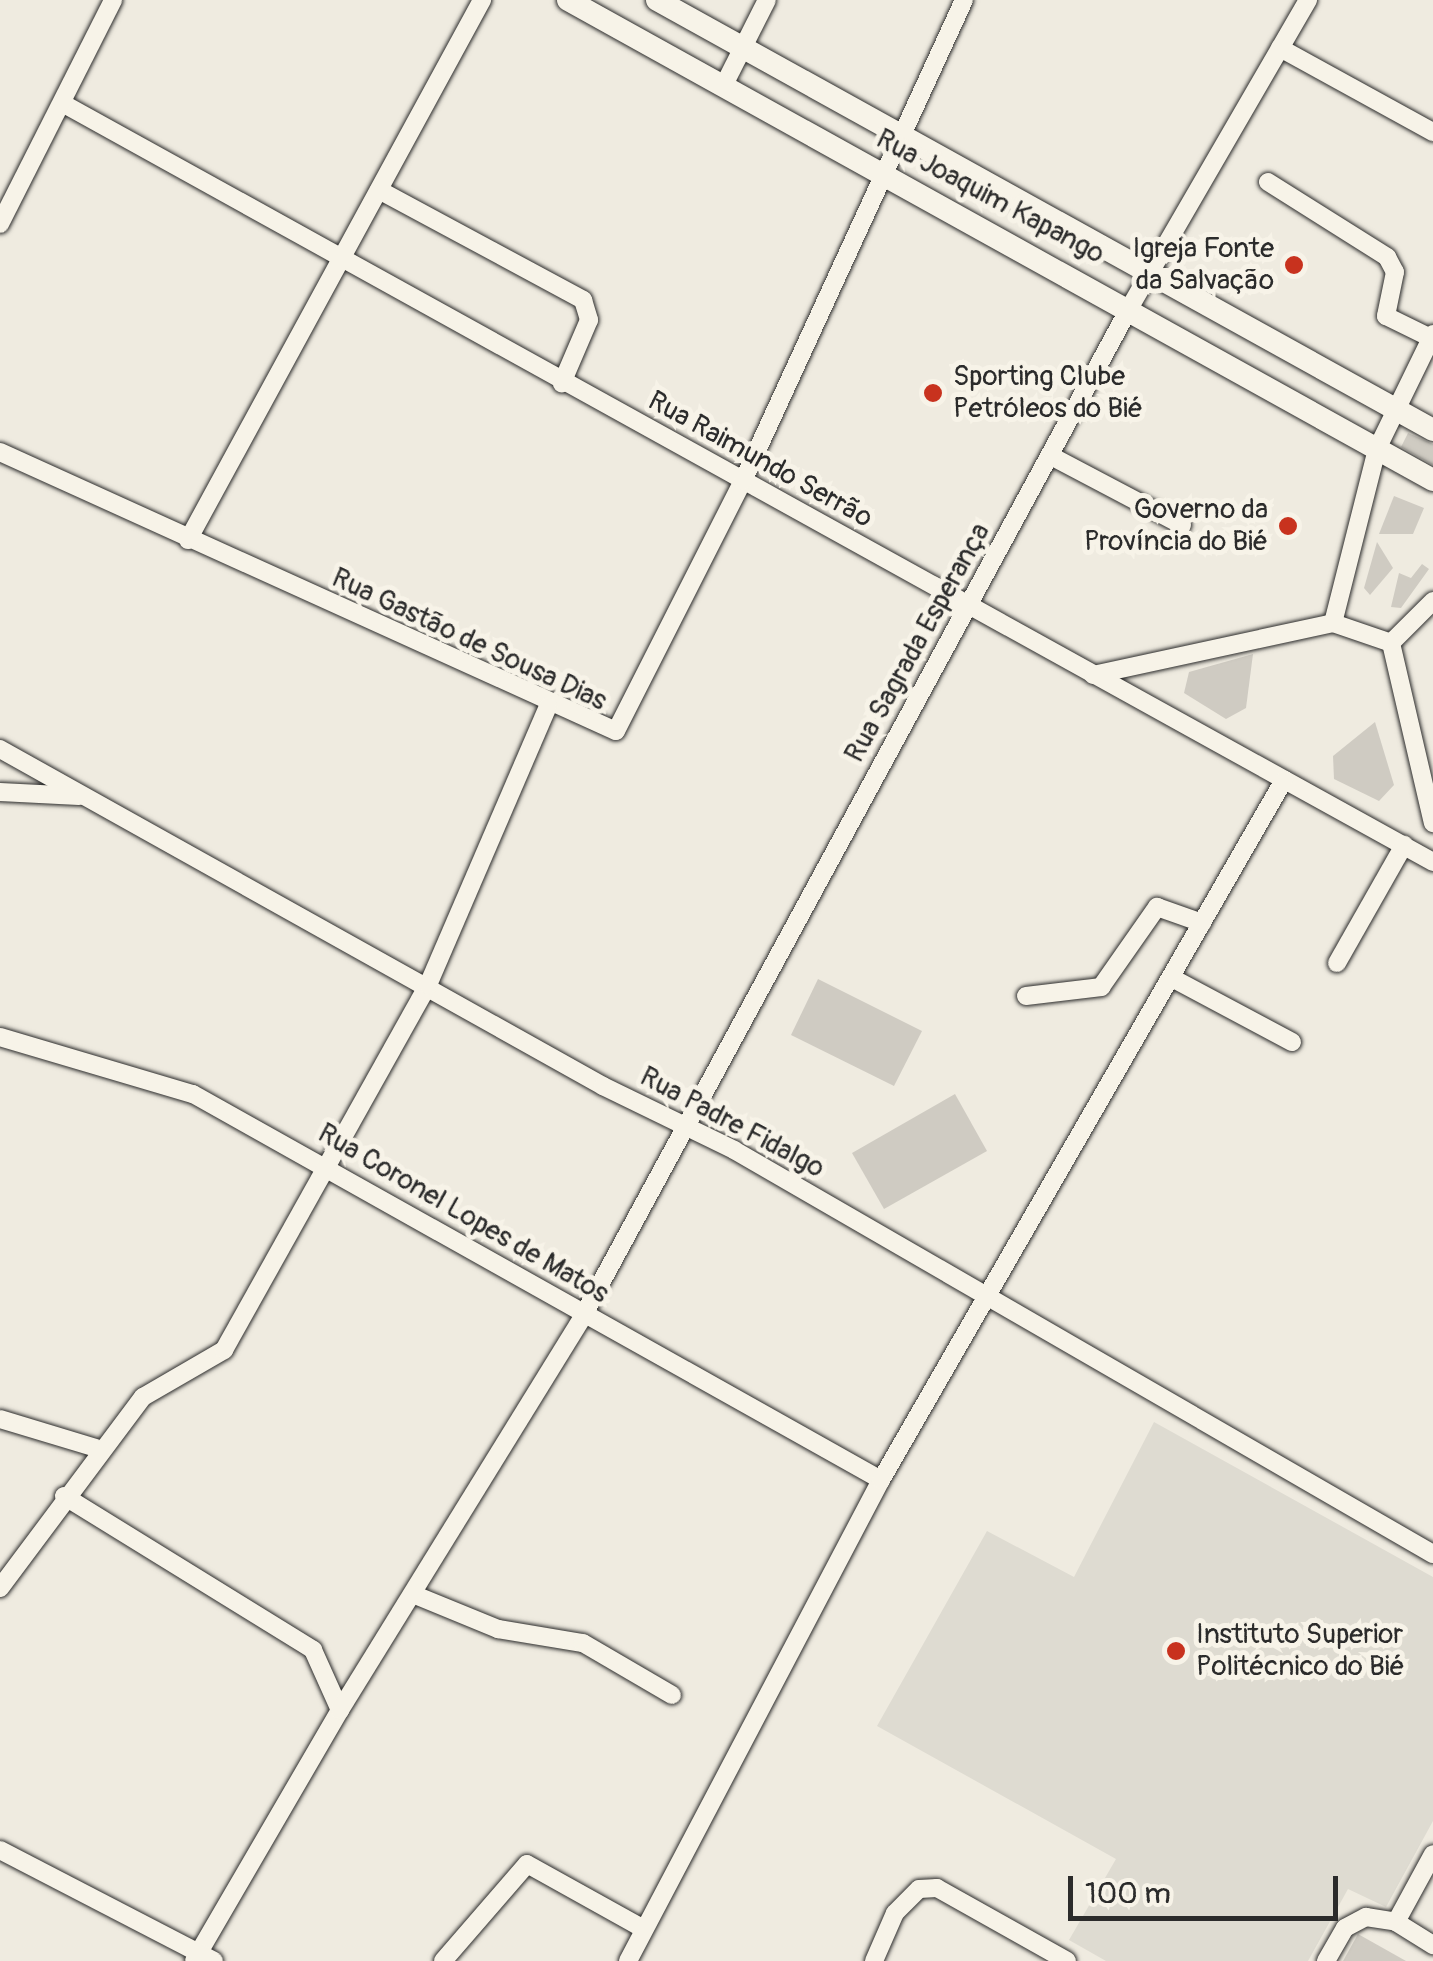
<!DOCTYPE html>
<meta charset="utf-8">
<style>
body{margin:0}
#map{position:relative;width:1433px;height:1961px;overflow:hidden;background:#efebe0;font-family:Pangolin,sans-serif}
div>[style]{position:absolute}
.built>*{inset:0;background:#dedbd1}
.green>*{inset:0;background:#cfcbc2}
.roads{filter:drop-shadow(0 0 2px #2b2b2b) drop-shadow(0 0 2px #2b2b2b)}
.minor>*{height:18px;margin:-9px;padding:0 9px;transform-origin:9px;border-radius:9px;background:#f7f3e8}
.major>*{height:22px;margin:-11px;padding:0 11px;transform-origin:11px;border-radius:11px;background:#f7f3e8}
.dots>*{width:28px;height:28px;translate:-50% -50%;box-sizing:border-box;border:5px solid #f7f3e8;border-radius:50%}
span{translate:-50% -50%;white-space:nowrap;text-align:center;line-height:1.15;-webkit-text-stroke:10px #f7f3e8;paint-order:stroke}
.street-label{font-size:28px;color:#2b2b2b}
.poi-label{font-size:28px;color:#2b2b2b}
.right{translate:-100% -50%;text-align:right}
.left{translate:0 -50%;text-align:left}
.scale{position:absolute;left:1068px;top:1876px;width:270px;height:45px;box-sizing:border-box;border:5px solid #2b2b2b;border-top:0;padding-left:12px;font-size:30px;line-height:35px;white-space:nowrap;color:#2b2b2b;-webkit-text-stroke:8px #f7f3e8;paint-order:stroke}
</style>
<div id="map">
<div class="built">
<div style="clip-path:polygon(1154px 1422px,1433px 1577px,1433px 1821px,1386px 1907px,1348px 1889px,1308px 1961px,1106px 1961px,1069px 1940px,1116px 1859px,877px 1726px,987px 1531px,1074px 1577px)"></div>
</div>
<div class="green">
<div style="clip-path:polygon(1408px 433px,1433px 444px,1433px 465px,1401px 447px)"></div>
<div style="clip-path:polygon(1394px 496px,1424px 508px,1413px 534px,1379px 534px)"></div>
<div style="clip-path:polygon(1377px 542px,1393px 568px,1370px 595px,1364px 588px)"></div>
<div style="clip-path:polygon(1422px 564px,1429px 569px,1401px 608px,1391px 607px,1399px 573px,1411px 578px)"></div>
<div style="clip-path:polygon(1253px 654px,1246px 708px,1226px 719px,1184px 693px,1189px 672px)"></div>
<div style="clip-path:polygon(1375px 722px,1394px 785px,1379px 801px,1334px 779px,1333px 756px)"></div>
<div style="clip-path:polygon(818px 979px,922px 1031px,894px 1086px,791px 1035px)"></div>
<div style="clip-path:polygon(955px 1094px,987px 1151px,884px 1209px,852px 1153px)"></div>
<div style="clip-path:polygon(1358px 1934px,1406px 1961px,1343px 1961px)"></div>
</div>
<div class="roads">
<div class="minor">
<div style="left:1280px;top:48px;width:175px;rotate:28.8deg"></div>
<div style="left:724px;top:85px;width:95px;rotate:-63.2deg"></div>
<div style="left:62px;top:103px;width:1567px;rotate:28.97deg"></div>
<div style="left:1268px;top:182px;width:141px;rotate:32.2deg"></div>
<div style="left:1387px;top:257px;width:17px;rotate:62deg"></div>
<div style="left:1395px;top:272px;width:45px;rotate:101.6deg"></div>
<div style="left:1386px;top:316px;width:50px;rotate:26.1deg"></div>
<div style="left:379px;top:190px;width:232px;rotate:28.3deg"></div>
<div style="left:583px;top:300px;width:21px;rotate:73deg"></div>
<div style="left:589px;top:320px;width:69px;rotate:113.2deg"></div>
<div style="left:0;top:224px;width:251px;rotate:-63.2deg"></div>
<div style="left:0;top:452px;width:676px;rotate:24.37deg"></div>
<div style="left:616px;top:731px;width:280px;rotate:-63.1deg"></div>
<div style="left:743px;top:481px;width:529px;rotate:-65.32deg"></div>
<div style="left:1051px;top:456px;width:148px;rotate:27.8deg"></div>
<div style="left:188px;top:540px;width:615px;rotate:-61.43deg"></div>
<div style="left:1433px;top:601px;width:59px;rotate:135deg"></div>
<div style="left:1391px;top:643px;width:185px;rotate:76.9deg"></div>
<div style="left:1333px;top:623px;width:61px;rotate:19deg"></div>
<div style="left:1093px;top:675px;width:246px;rotate:-12.2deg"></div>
<div style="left:1333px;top:623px;width:179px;rotate:-75.8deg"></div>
<div style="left:1377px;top:449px;width:128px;rotate:-64deg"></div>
<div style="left:0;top:749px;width:691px;rotate:29.2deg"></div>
<div style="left:603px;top:1086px;width:146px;rotate:26deg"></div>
<div style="left:734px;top:1150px;width:807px;rotate:30.03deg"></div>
<div style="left:0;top:792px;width:79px;rotate:2.9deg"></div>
<div style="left:1337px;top:963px;width:136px;rotate:-60.4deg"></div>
<div style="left:1172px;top:978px;width:136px;rotate:28.1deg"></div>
<div style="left:1026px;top:996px;width:76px;rotate:-6.8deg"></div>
<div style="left:1101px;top:987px;width:98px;rotate:-55deg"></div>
<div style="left:1157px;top:907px;width:48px;rotate:19.6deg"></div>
<div style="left:0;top:1037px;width:201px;rotate:16.5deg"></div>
<div style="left:193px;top:1094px;width:789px;rotate:29.29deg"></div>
<div style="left:0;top:1419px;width:100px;rotate:16.8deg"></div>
<div style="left:64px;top:1496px;width:293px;rotate:31.7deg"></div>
<div style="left:313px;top:1650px;width:66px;rotate:65.8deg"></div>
<div style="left:340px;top:1710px;width:290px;rotate:120.2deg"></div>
<div style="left:0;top:1588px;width:239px;rotate:-53.2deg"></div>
<div style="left:143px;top:1397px;width:94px;rotate:-30.1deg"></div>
<div style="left:224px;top:1350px;width:418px;rotate:-60.8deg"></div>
<div style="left:428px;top:985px;width:303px;rotate:-66.7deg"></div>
<div style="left:415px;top:1595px;width:90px;rotate:22.3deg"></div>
<div style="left:498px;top:1629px;width:86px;rotate:9.4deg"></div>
<div style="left:583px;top:1643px;width:103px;rotate:30.3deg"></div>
<div style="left:340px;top:1710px;width:463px;rotate:-58.3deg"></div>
<div style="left:583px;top:1316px;width:1148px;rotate:-61.54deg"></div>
<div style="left:1130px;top:307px;width:355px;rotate:-59.9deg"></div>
<div style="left:0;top:1850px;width:241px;rotate:27.4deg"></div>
<div style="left:1396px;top:1922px;width:44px;rotate:31.9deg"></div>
<div style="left:443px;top:1961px;width:128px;rotate:-49.1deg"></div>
<div style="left:527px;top:1864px;width:134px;rotate:29.1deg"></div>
<div style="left:628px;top:1961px;width:543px;rotate:-62.26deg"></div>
<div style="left:881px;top:1480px;width:808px;rotate:-60.07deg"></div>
<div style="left:874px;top:1961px;width:52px;rotate:-66.4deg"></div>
<div style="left:895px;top:1913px;width:34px;rotate:-45deg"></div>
<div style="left:919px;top:1889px;width:18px;rotate:-3deg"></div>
<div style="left:937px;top:1888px;width:149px;rotate:29.3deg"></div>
<div style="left:1326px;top:1961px;width:38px;rotate:-60deg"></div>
<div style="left:1345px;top:1928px;width:24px;rotate:-28deg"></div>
<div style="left:1366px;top:1917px;width:30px;rotate:9deg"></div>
<div style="left:1396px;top:1922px;width:77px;rotate:-61.4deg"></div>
</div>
<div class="major">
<div style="left:568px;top:0;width:989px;rotate:29.03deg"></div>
<div style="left:657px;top:0;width:887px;rotate:28.99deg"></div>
</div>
</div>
<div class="dots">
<div style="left:1294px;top:265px;background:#c8321e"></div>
<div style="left:933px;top:393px;background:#c8321e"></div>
<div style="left:1288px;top:526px;background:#c8321e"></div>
<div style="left:1176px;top:1651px;background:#c8321e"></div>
</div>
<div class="street-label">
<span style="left:990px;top:197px;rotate:28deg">Rua Joaquim Kapango</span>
<span style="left:760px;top:460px;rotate:29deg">Rua Raimundo Serrão</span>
<span style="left:469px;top:640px;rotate:25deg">Rua Gastão de Sousa Dias</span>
<span style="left:918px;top:643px;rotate:-61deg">Rua Sagrada Esperança</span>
<span style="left:732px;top:1123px;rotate:28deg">Rua Padre Fidalgo</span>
<span style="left:463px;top:1214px;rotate:30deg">Rua Coronel Lopes de Matos</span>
</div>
<div class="poi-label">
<span class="right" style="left:1274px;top:265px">Igreja Fonte<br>da Salvação</span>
<span class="left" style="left:953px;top:393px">Sporting Clube<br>Petróleos do Bié</span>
<span class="right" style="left:1268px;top:526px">Governo da<br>Província do Bié</span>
<span class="left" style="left:1196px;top:1651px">Instituto Superior<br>Politécnico do Bié</span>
</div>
<div class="scale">100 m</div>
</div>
